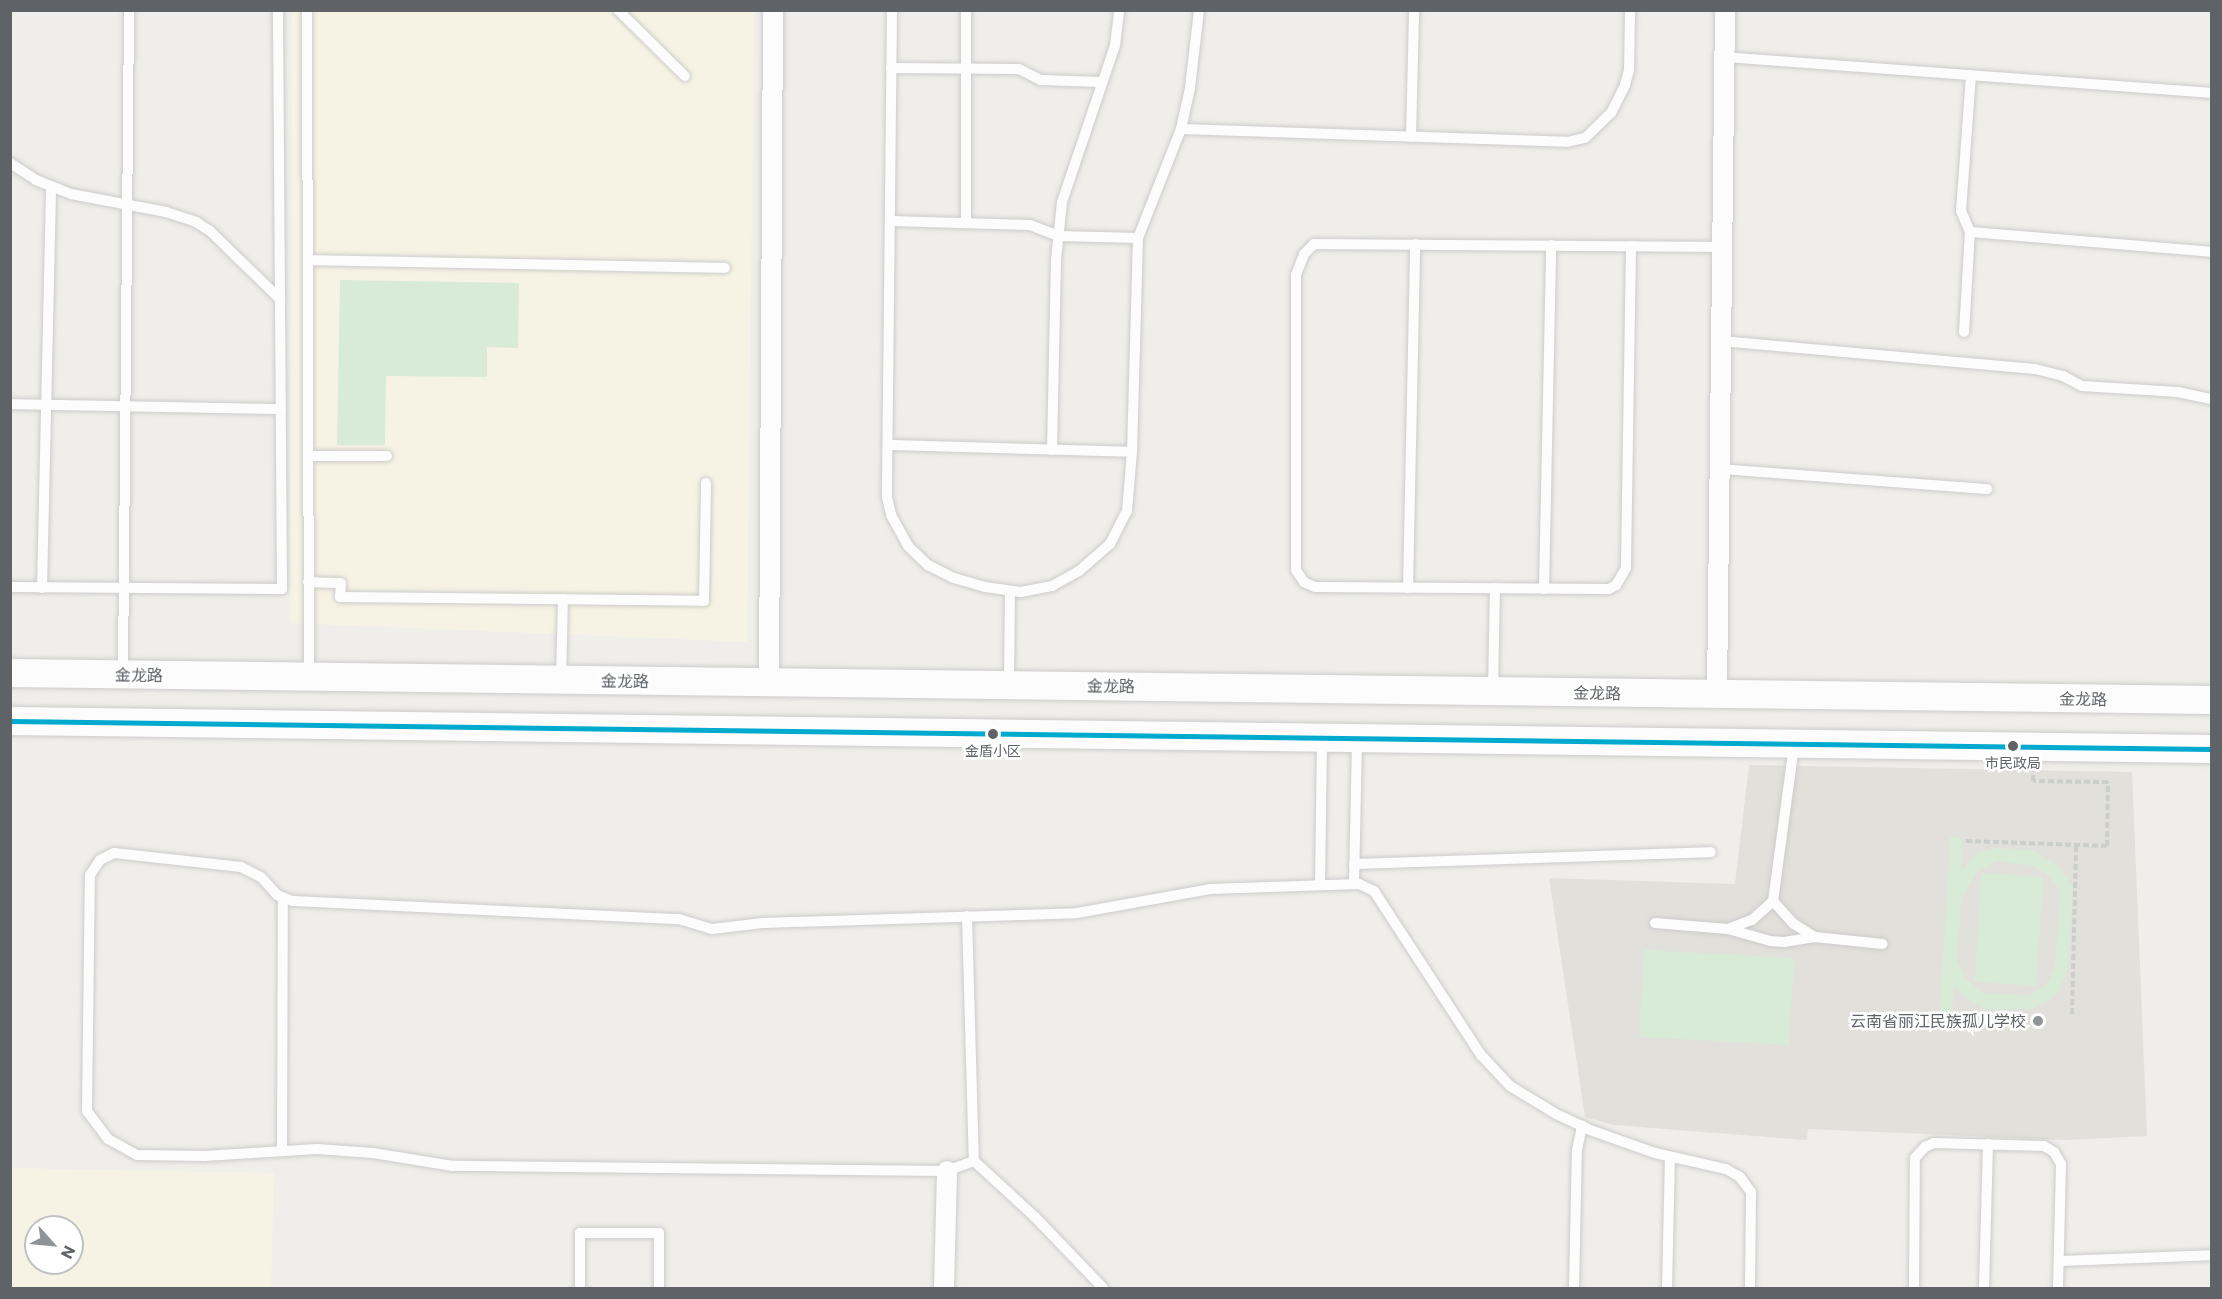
<!DOCTYPE html>
<meta charset="utf-8">
<style>
body{margin:0}
#map{position:relative;width:2222px;height:1299px;overflow:hidden;background:#efeeea;font-family:Commissioner,"Noto Sans SC",sans-serif}
div>[style]{position:absolute}
.commercial>*{inset:0;background:#f7f3e4}
.education>*{inset:0;background:#e2e0da}
.green>*{inset:0;background:#d8ebd6}
.path>*{height:4px;margin-top:-2px;transform-origin:0;background:repeating-linear-gradient(90deg,#cacfcc 0 6px,transparent 0 9px)}
.roads{filter:drop-shadow(0 0 2px #cbcccc) drop-shadow(0 0 2px #cbcccc)}
.service>*{height:10px;margin:-5px;padding:0 5px;transform-origin:5px;border-radius:5px;background:#fdfcfc}
.minor>*{height:20px;margin:-10px;padding:0 10px;transform-origin:10px;border-radius:10px;background:#fdfcfc}
.secondary>*{height:28px;margin:-14px;padding:0 14px;transform-origin:14px;border-radius:14px;background:#fdfcfc}
.bus-1>*{height:4.5px;margin:-2.25px;padding:0 2.25px;transform-origin:2.25px;border-radius:2.25px;background:#00a9ce}
.dots>*{width:16px;height:16px;translate:-50% -50%;box-sizing:border-box;border:3px solid #fff;border-radius:50%}
span{translate:-50% -50%;white-space:nowrap;text-align:center;line-height:1.15;-webkit-text-stroke:5px #fff;paint-order:stroke}
.bus-label{font-size:14px;color:#5f6368}
.street-label{font-size:16px;color:#5f6368}
.poi-label{font-size:16px;color:#5f6368}
.right{translate:-100% -50%;text-align:right}
.frame{position:absolute;inset:0;border:12px solid #5f6368;pointer-events:none}
.north{position:absolute;left:24px;top:1215px;width:60px;height:60px;box-sizing:border-box;background:#fff;border:2px solid #bfc1c3;border-radius:50%;rotate:117deg;font-size:16px;font-weight:700;line-height:24px;text-align:center;color:#5f6368}
.north::after{content:'';display:block;margin:auto;width:21px;height:27px;background:#919496;clip-path:polygon(50% 0,100% 100%,50% 72%,0 100%)}
</style>
<div id="map">
<div class="commercial">
<div style="clip-path:polygon(292px 11px,754px 11px,747px 642px,290px 623px)"></div>
<div style="clip-path:polygon(evenodd,11px 1168px,274px 1173px,271px 1288px,11px 1288px,11px 1168px,36px 1227px,72px 1227px,72px 1263px,36px 1263px,36px 1227px)"></div>
</div>
<div class="education">
<div style="clip-path:polygon(1749px 765px,2132px 772px,2147px 1136px,2065px 1140px,1808px 1129px,1807px 1140px,1614px 1125px,1585px 1117px,1549px 878px,1735px 884px)"></div>
</div>
<div class="green">
<div style="clip-path:polygon(340px 280px,519px 283px,518px 348px,487px 347px,487px 377px,386px 376px,385px 445px,337px 445px)"></div>
<div style="clip-path:polygon(evenodd,1950px 837px,1962px 838px,1961px 870px,1976px 855px,1986px 850px,1996px 848px,2032px 850px,2058px 866px,2073px 887px,2068px 970px,2058px 992px,2049px 1000px,2032px 1009px,1986px 1009px,1970px 1001px,1954px 985px,1951px 1029px,1939px 1029px,1950px 837px,1997px 861px,2035px 866px,2049px 876px,2060px 891px,2055px 967px,2048px 983px,2028px 996px,1984px 993px,1967px 980px,1957px 962px,1961px 900px,1977px 872px,1997px 861px)"></div>
<div style="clip-path:polygon(1981px 873px,2043px 877px,2036px 986px,1975px 982px)"></div>
<div style="clip-path:polygon(1644px 950px,1794px 958px,1789px 1045px,1639px 1037px)"></div>
</div>
<div class="path">
<div style="left:1966px;top:841px;width:141px;rotate:2deg"></div>
<div style="left:2107px;top:846px;width:64px;rotate:-89.1deg"></div>
<div style="left:2108px;top:782px;width:75px;rotate:-179.2deg"></div>
<div style="left:2033px;top:781px;width:13px;rotate:-90deg"></div>
<div style="left:2072px;top:1014px;width:169px;rotate:-88.6deg"></div>
</div>
<div class="roads">
<div class="service">
<div style="left:307px;top:10px;width:667px;rotate:89.83deg"></div>
<div style="left:618px;top:10px;width:94px;rotate:44.6deg"></div>
<div style="left:892px;top:10px;width:487px;rotate:90.6deg"></div>
<div style="left:887px;top:497px;width:18px;rotate:77deg"></div>
<div style="left:891px;top:515px;width:35px;rotate:61deg"></div>
<div style="left:908px;top:546px;width:28px;rotate:44deg"></div>
<div style="left:928px;top:565px;width:29px;rotate:27deg"></div>
<div style="left:954px;top:578px;width:32px;rotate:16deg"></div>
<div style="left:985px;top:587px;width:36px;rotate:8deg"></div>
<div style="left:1021px;top:592px;width:32px;rotate:-11deg"></div>
<div style="left:1052px;top:586px;width:31px;rotate:-29deg"></div>
<div style="left:1079px;top:571px;width:41px;rotate:-41.1deg"></div>
<div style="left:1110px;top:544px;width:37px;rotate:-63deg"></div>
<div style="left:1127px;top:511px;width:59px;rotate:-85.2deg"></div>
<div style="left:1132px;top:452px;width:214px;rotate:-88.4deg"></div>
<div style="left:1138px;top:238px;width:117px;rotate:-68.5deg"></div>
<div style="left:1181px;top:129px;width:42px;rotate:-77.6deg"></div>
<div style="left:1190px;top:88px;width:79px;rotate:-83.4deg"></div>
<div style="left:1724px;top:57px;width:489px;rotate:4.2deg"></div>
<div style="left:891px;top:68px;width:128px;rotate:0.4deg"></div>
<div style="left:1019px;top:69px;width:25px;rotate:27deg"></div>
<div style="left:1041px;top:80px;width:60px;rotate:1.9deg"></div>
<div style="left:1181px;top:129px;width:386px;rotate:1.9deg"></div>
<div style="left:1567px;top:142px;width:18px;rotate:-13deg"></div>
<div style="left:1585px;top:138px;width:36px;rotate:-44deg"></div>
<div style="left:1611px;top:113px;width:31px;rotate:-63deg"></div>
<div style="left:1625px;top:85px;width:16px;rotate:-75deg"></div>
<div style="left:1629px;top:70px;width:60px;rotate:-89deg"></div>
<div style="left:1411px;top:137px;width:127px;rotate:-88.6deg"></div>
<div style="left:10px;top:163px;width:31px;rotate:33deg"></div>
<div style="left:36px;top:180px;width:38px;rotate:22deg"></div>
<div style="left:71px;top:194px;width:97px;rotate:10.7deg"></div>
<div style="left:166px;top:212px;width:32px;rotate:18deg"></div>
<div style="left:196px;top:222px;width:17px;rotate:33deg"></div>
<div style="left:210px;top:231px;width:98px;rotate:44.2deg"></div>
<div style="left:890px;top:221px;width:140px;rotate:1.6deg"></div>
<div style="left:1030px;top:225px;width:30px;rotate:21deg"></div>
<div style="left:1058px;top:236px;width:80px;rotate:1.4deg"></div>
<div style="left:966px;top:223px;width:213px;rotate:-90deg"></div>
<div style="left:1970px;top:232px;width:243px;rotate:4.7deg"></div>
<div style="left:1631px;top:246px;width:322px;rotate:90.9deg"></div>
<div style="left:1626px;top:568px;width:20px;rotate:120deg"></div>
<div style="left:1616px;top:585px;width:8px;rotate:150deg"></div>
<div style="left:1609px;top:589px;width:294px;rotate:-179.6deg"></div>
<div style="left:1315px;top:587px;width:12px;rotate:-156deg"></div>
<div style="left:1304px;top:582px;width:14px;rotate:-124deg"></div>
<div style="left:1296px;top:570px;width:295px;rotate:-90deg"></div>
<div style="left:1296px;top:275px;width:22px;rotate:-69deg"></div>
<div style="left:1304px;top:254px;width:14px;rotate:-45deg"></div>
<div style="left:1314px;top:244px;width:408px;rotate:0.4deg"></div>
<div style="left:308px;top:260px;width:417px;rotate:1.1deg"></div>
<div style="left:1964px;top:332px;width:100px;rotate:-86.6deg"></div>
<div style="left:1970px;top:232px;width:23px;rotate:-113deg"></div>
<div style="left:1961px;top:211px;width:136px;rotate:-85.8deg"></div>
<div style="left:1721px;top:341px;width:315px;rotate:5.1deg"></div>
<div style="left:2035px;top:369px;width:29px;rotate:14deg"></div>
<div style="left:2063px;top:376px;width:21px;rotate:28deg"></div>
<div style="left:2082px;top:386px;width:96px;rotate:3.6deg"></div>
<div style="left:2178px;top:392px;width:35px;rotate:12deg"></div>
<div style="left:10px;top:404px;width:271px;rotate:1.1deg"></div>
<div style="left:888px;top:445px;width:244px;rotate:1.6deg"></div>
<div style="left:1052px;top:450px;width:190px;rotate:-88.8deg"></div>
<div style="left:1056px;top:260px;width:58px;rotate:-84.1deg"></div>
<div style="left:1062px;top:202px;width:166px;rotate:-71.3deg"></div>
<div style="left:1115px;top:45px;width:35px;rotate:-83deg"></div>
<div style="left:308px;top:456px;width:79px"></div>
<div style="left:1720px;top:469px;width:268px;rotate:4.3deg"></div>
<div style="left:308px;top:582px;width:33px;rotate:2deg"></div>
<div style="left:341px;top:583px;width:14px;rotate:94deg"></div>
<div style="left:340px;top:597px;width:364px;rotate:0.6deg"></div>
<div style="left:704px;top:601px;width:118px;rotate:-89deg"></div>
<div style="left:10px;top:587px;width:272px;rotate:0.4deg"></div>
<div style="left:282px;top:589px;width:579px;rotate:-90.4deg"></div>
<div style="left:42px;top:588px;width:401px;rotate:-88.7deg"></div>
<div style="left:1408px;top:588px;width:344px;rotate:-88.8deg"></div>
<div style="left:1544px;top:589px;width:344px;rotate:-88.8deg"></div>
<div style="left:123px;top:673px;width:663px;rotate:-89.48deg"></div>
<div style="left:561px;top:680px;width:81px;rotate:-88.6deg"></div>
<div style="left:1009px;top:684px;width:93px;rotate:-89.4deg"></div>
<div style="left:1493px;top:690px;width:102px;rotate:-88.9deg"></div>
<div style="left:1354px;top:864px;width:357px;rotate:-1.9deg"></div>
<div style="left:1320px;top:884px;width:146px;rotate:-89.2deg"></div>
<div style="left:1354px;top:884px;width:144px;rotate:-88.8deg"></div>
<div style="left:1773px;top:901px;width:31px;rotate:48deg"></div>
<div style="left:1794px;top:924px;width:25px;rotate:32deg"></div>
<div style="left:1815px;top:937px;width:68px;rotate:5.9deg"></div>
<div style="left:967px;top:916px;width:245px;rotate:88.4deg"></div>
<div style="left:974px;top:1161px;width:83px;rotate:42.6deg"></div>
<div style="left:1035px;top:1217px;width:98px;rotate:46.2deg"></div>
<div style="left:1655px;top:923px;width:73px;rotate:4.7deg"></div>
<div style="left:1728px;top:929px;width:26px;rotate:-21deg"></div>
<div style="left:1752px;top:920px;width:28px;rotate:-42deg"></div>
<div style="left:1773px;top:901px;width:156px;rotate:-82.3deg"></div>
<div style="left:1728px;top:929px;width:44px;rotate:15.9deg"></div>
<div style="left:1770px;top:941px;width:14px;rotate:4deg"></div>
<div style="left:1784px;top:942px;width:31px;rotate:-9deg"></div>
<div style="left:282px;top:1150px;width:252px;rotate:-89.8deg"></div>
<div style="left:974px;top:1161px;width:29px;rotate:160deg"></div>
<div style="left:947px;top:1171px;width:494px;rotate:-179.4deg"></div>
<div style="left:453px;top:1166px;width:81px;rotate:-170.8deg"></div>
<div style="left:373px;top:1153px;width:56px;rotate:-175.9deg"></div>
<div style="left:317px;top:1149px;width:113px;rotate:176.5deg"></div>
<div style="left:204px;top:1156px;width:67px;rotate:-179.1deg"></div>
<div style="left:137px;top:1155px;width:33px;rotate:-151deg"></div>
<div style="left:108px;top:1139px;width:35px;rotate:-127deg"></div>
<div style="left:87px;top:1111px;width:236px;rotate:-89.3deg"></div>
<div style="left:90px;top:875px;width:18px;rotate:-56deg"></div>
<div style="left:100px;top:860px;width:16px;rotate:-27deg"></div>
<div style="left:114px;top:853px;width:128px;rotate:6.3deg"></div>
<div style="left:241px;top:867px;width:22px;rotate:27deg"></div>
<div style="left:261px;top:877px;width:24px;rotate:48deg"></div>
<div style="left:277px;top:895px;width:17px;rotate:21deg"></div>
<div style="left:293px;top:901px;width:386px;rotate:2.7deg"></div>
<div style="left:679px;top:919px;width:34px;rotate:17deg"></div>
<div style="left:712px;top:929px;width:51px;rotate:-6.7deg"></div>
<div style="left:763px;top:923px;width:314px;rotate:-1.8deg"></div>
<div style="left:1077px;top:913px;width:135px;rotate:-10.2deg"></div>
<div style="left:1210px;top:889px;width:149px;rotate:-1.9deg"></div>
<div style="left:1359px;top:884px;width:17px;rotate:25deg"></div>
<div style="left:1374px;top:891px;width:196px;rotate:56.9deg"></div>
<div style="left:1481px;top:1055px;width:42px;rotate:46.9deg"></div>
<div style="left:1510px;top:1086px;width:54px;rotate:31.3deg"></div>
<div style="left:1556px;top:1114px;width:38px;rotate:25deg"></div>
<div style="left:1590px;top:1130px;width:69px;rotate:19.5deg"></div>
<div style="left:1655px;top:1153px;width:73px;rotate:12.7deg"></div>
<div style="left:1726px;top:1169px;width:16px;rotate:30deg"></div>
<div style="left:1740px;top:1177px;width:19px;rotate:54deg"></div>
<div style="left:1751px;top:1192px;width:96px;rotate:90.6deg"></div>
<div style="left:2059px;top:1261px;width:153px;rotate:-2.2deg"></div>
<div style="left:580px;top:1288px;width:55px;rotate:-90deg"></div>
<div style="left:580px;top:1233px;width:79px"></div>
<div style="left:659px;top:1233px;width:55px;rotate:90deg"></div>
<div style="left:1574px;top:1288px;width:138px;rotate:-88.8deg"></div>
<div style="left:1577px;top:1150px;width:25px;rotate:-78deg"></div>
<div style="left:1667px;top:1288px;width:131px;rotate:-88.7deg"></div>
<div style="left:1914px;top:1288px;width:130px;rotate:-89.6deg"></div>
<div style="left:1915px;top:1158px;width:15px;rotate:-48deg"></div>
<div style="left:1925px;top:1147px;width:10px;rotate:-24deg"></div>
<div style="left:1934px;top:1143px;width:110px;rotate:1.6deg"></div>
<div style="left:2044px;top:1146px;width:12px;rotate:31deg"></div>
<div style="left:2054px;top:1152px;width:14px;rotate:60deg"></div>
<div style="left:2061px;top:1164px;width:124px;rotate:91.4deg"></div>
<div style="left:1984px;top:1288px;width:144px;rotate:-88.4deg"></div>
</div>
<div class="minor">
<div style="left:769px;top:683px;width:673px;rotate:-89.66deg"></div>
<div style="left:1717px;top:694px;width:684px;rotate:-89.33deg"></div>
<div style="left:944px;top:1288px;width:117px;rotate:-88.5deg"></div>
</div>
<div class="secondary">
<div style="left:10px;top:673px;width:2202px;rotate:0.7deg"></div>
<div style="left:10px;top:721px;width:2202px;rotate:0.73deg"></div>
</div>
</div>
<div class="bus-1">
<div style="left:10px;top:721px;width:2202px;rotate:0.73deg"></div>
</div>
<div class="dots">
<div style="left:993px;top:734px;background:#5f6368"></div>
<div style="left:2013px;top:746px;background:#5f6368"></div>
<div style="left:2038px;top:1021px;background:#919496"></div>
</div>
<div class="bus-label">
<span style="left:993px;top:751px">金盾小区</span>
<span style="left:2013px;top:763px">市民政局</span>
</div>
<div class="street-label">
<span style="left:139px;top:675px;rotate:1deg">金龙路</span>
<span style="left:625px;top:681px;rotate:1deg">金龙路</span>
<span style="left:1111px;top:686px;rotate:1deg">金龙路</span>
<span style="left:1597px;top:693px;rotate:1deg">金龙路</span>
<span style="left:2083px;top:699px;rotate:1deg">金龙路</span>
</div>
<div class="poi-label">
<span class="right" style="left:2026px;top:1021px">云南省丽江民族孤儿学校</span>
</div>
<div class="frame"></div>
<div class="north">N</div>
</div>
